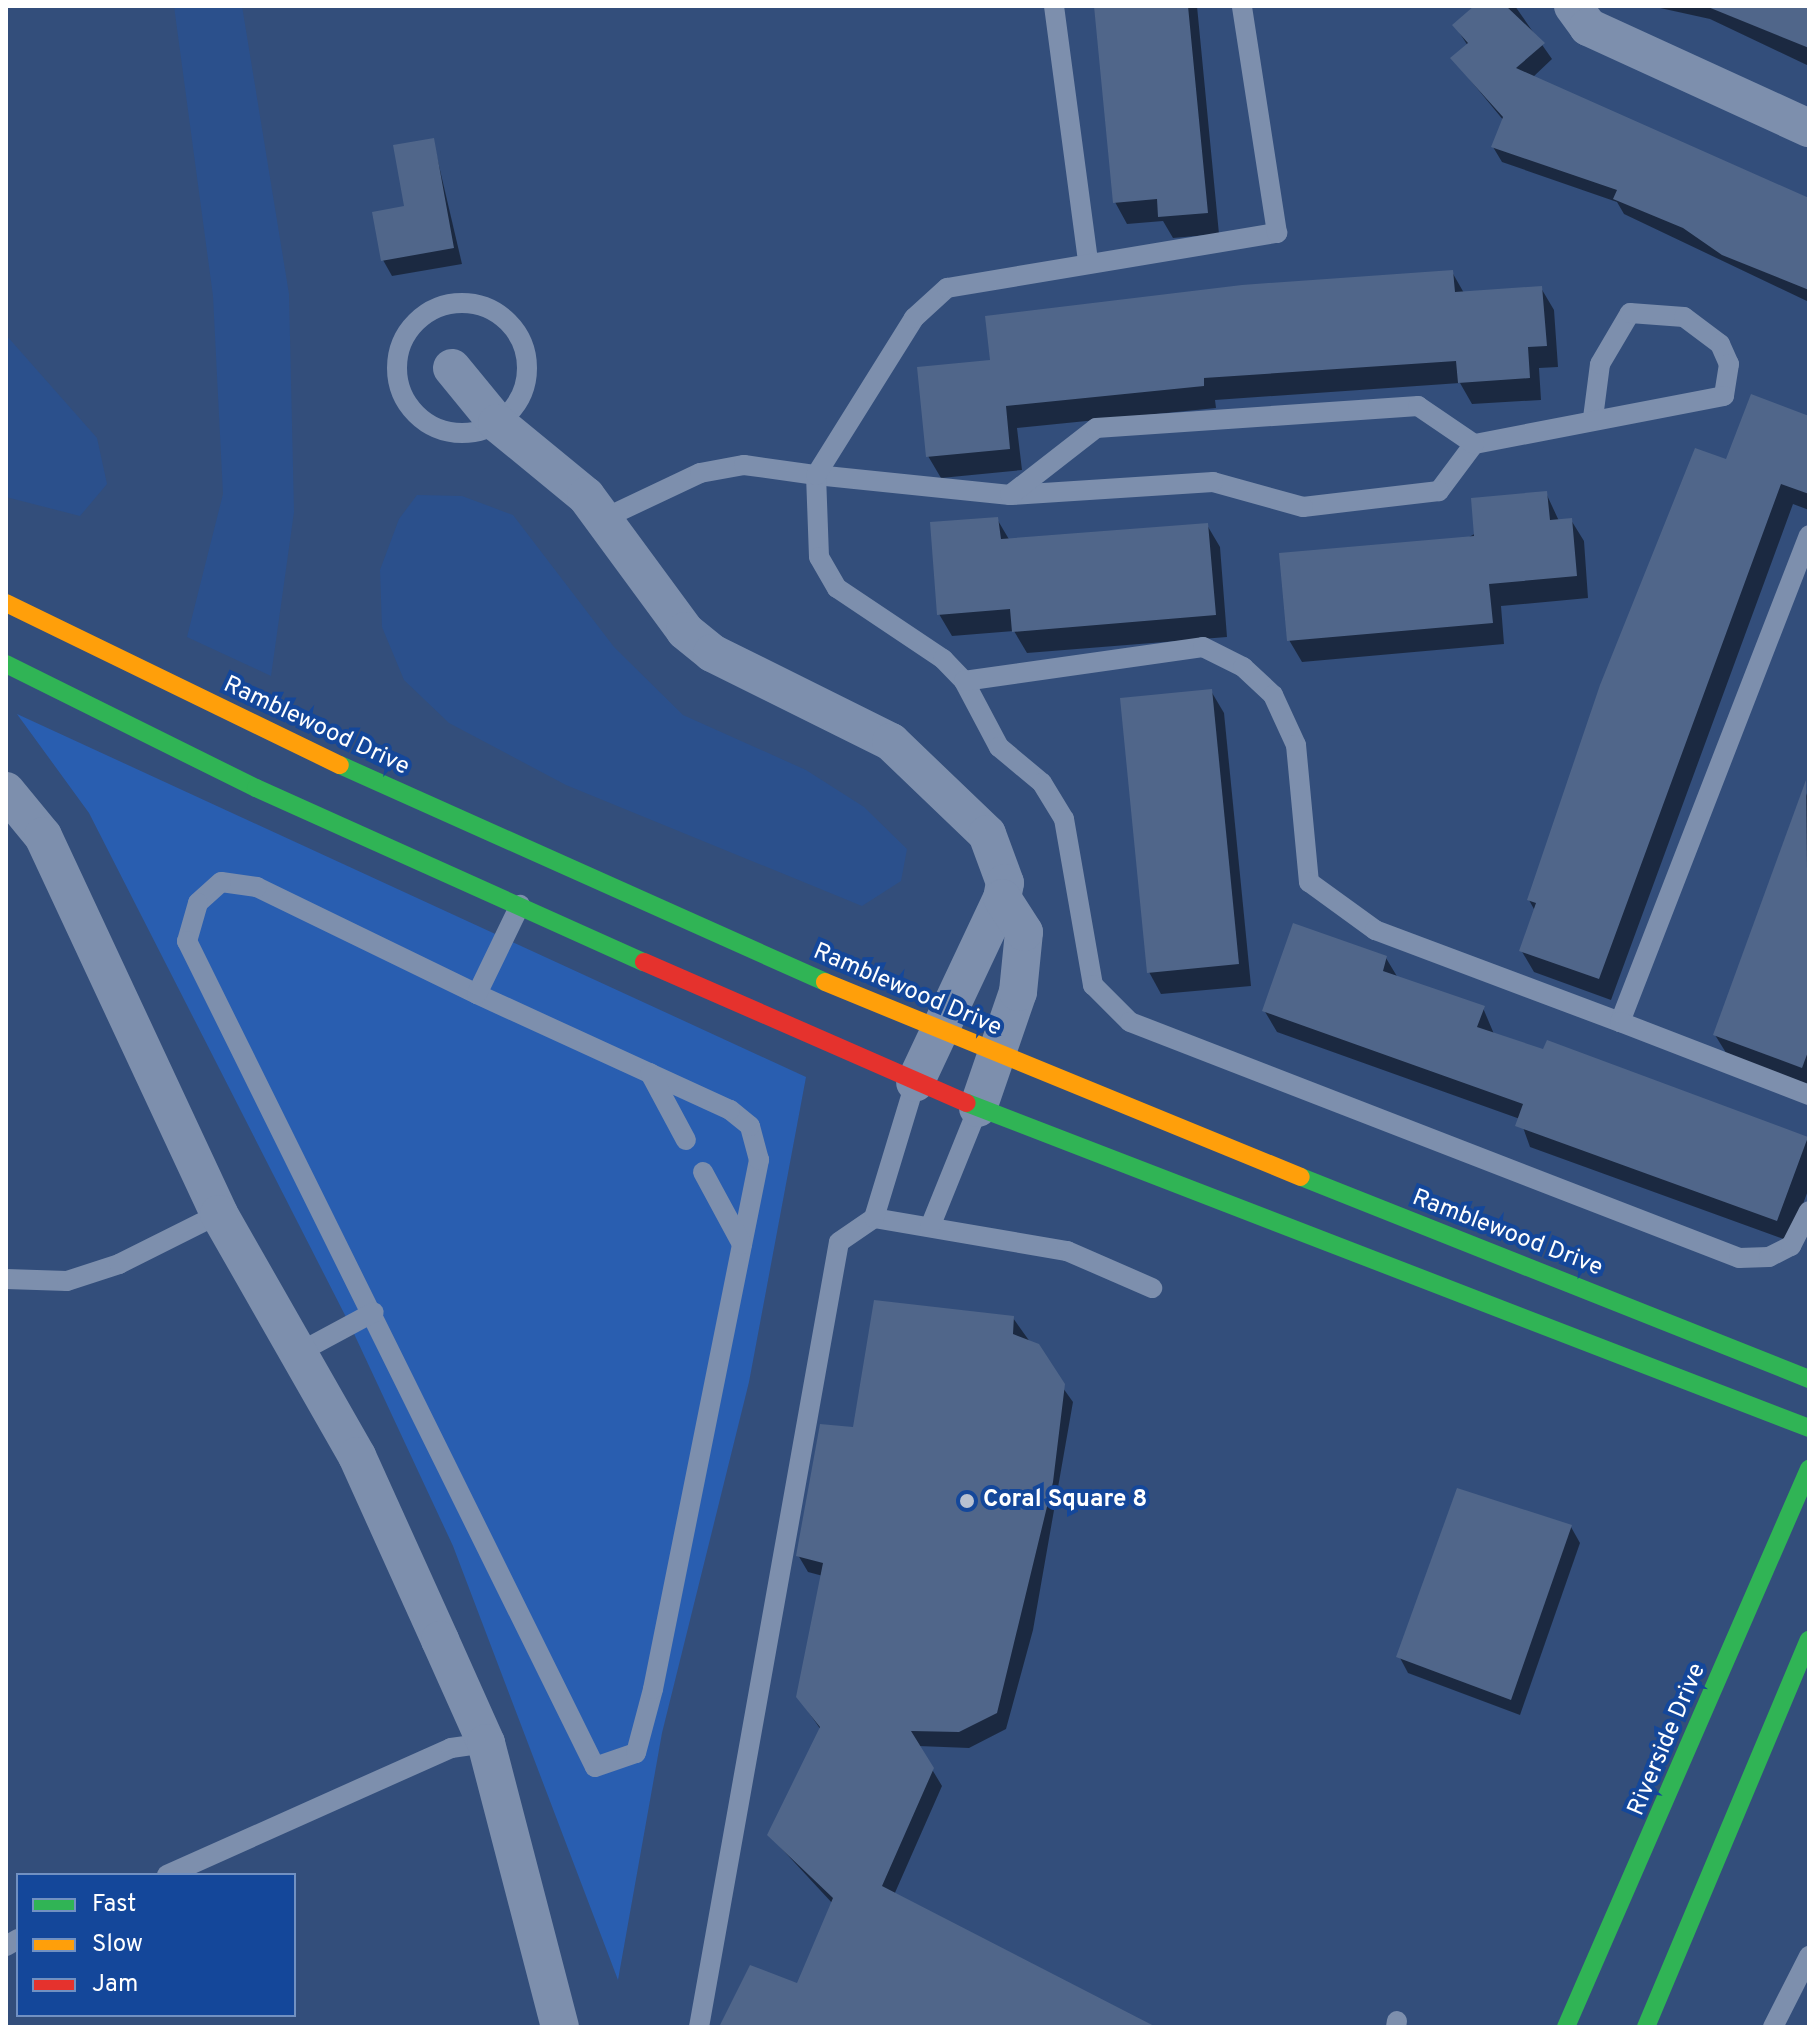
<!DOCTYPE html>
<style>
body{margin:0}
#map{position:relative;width:1815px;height:2033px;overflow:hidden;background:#334e7b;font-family:Overpass,sans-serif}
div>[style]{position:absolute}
.green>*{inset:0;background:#295eb0}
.water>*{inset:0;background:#2b508c}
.shadow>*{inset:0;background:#0007}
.building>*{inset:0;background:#50668a}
.lane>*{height:20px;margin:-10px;padding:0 10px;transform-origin:10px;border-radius:10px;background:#7d8fad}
.lane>.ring{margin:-10px;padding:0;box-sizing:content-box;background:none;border:20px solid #7d8fad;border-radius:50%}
.street>*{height:38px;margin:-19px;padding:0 19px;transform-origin:19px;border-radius:19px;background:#7d8fad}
.fast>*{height:18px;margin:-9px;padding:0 9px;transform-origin:9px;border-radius:9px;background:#30b455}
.slow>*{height:18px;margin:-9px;padding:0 9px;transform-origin:9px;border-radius:9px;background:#ff9f0a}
.jam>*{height:18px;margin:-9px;padding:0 9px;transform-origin:9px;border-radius:9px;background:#e5322d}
.dots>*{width:22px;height:22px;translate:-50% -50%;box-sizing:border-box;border:4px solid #14479a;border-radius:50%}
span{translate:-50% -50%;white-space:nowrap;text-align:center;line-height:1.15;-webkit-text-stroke:8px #14479a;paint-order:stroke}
.street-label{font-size:24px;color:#fff}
.poi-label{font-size:24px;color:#fff;font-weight:700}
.left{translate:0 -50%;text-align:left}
.frame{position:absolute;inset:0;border:8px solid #fff;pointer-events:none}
.legend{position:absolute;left:16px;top:1873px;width:280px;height:144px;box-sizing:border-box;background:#14479a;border:2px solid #7291c2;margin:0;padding:10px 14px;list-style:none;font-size:24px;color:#fff}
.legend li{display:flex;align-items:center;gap:16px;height:40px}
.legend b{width:40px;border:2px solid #7291c2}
</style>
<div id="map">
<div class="green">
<div style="clip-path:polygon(17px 714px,806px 1077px,749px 1382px,662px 1733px,618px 1980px,453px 1546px,349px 1323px,89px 813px)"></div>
</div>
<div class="water">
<div style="clip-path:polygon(174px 6px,242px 6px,289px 294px,294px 512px,271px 676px,187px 637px,223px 494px,213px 296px)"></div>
<div style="clip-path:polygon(6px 335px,97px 438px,107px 484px,80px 516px,6px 497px)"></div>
<div style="clip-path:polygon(417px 495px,462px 496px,513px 515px,614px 647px,683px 715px,806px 770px,864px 807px,907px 849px,901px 881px,862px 906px,566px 785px,449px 723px,404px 680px,382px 627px,380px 570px,399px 519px)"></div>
</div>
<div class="shadow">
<div style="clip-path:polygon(1096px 6px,1197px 6px,1219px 234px,1173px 238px,1163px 221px,1127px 224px,1115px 202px)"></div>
<div style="clip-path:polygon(1477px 6px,1515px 6px,1552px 59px,1532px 78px,1809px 213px,1809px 302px,1624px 214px,1617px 202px,1502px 162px,1493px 147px,1504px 121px,1453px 59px,1468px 46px,1455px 26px)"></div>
<div style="clip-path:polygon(1651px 6px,1809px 6px,1809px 66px,1710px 19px)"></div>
<div style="clip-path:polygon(433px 140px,462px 264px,392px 276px,383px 260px)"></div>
<div style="clip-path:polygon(1452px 272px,1464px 293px,1541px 288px,1554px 310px,1558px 367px,1539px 368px,1541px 400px,1472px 404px,1460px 383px,1215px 400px,1216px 408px,1017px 428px,1022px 470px,941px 478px,928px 456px,992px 362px)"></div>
<div style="clip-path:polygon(1809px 418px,1809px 510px,1793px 504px,1611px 1000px,1534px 972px,1521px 950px,1535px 911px,1529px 900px,1727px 462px)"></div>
<div style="clip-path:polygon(1546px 493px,1559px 521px,1571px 520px,1584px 541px,1588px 598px,1501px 606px,1504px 644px,1302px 662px,1289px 640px)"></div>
<div style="clip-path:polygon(997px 519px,1010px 541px,1207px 525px,1220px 547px,1227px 637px,1027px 653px,1014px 631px,952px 636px,939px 614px)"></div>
<div style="clip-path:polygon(1211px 691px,1224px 713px,1251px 986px,1161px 994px,1149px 972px)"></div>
<div style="clip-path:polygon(1809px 788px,1809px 1087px,1728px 1056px,1715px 1035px)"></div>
<div style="clip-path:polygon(1386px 958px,1398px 978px,1483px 1008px,1494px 1034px,1807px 1139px,1809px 1188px,1789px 1241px,1530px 1147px,1520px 1119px,1277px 1032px,1264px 1010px)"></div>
<div style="clip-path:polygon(1013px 1318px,1073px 1402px,1033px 1630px,1006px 1729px,969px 1748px,918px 1746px,942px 1786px,894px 1895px,1153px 2027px,721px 2027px,799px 1986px,833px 1904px,769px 1835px,821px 1730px,798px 1697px,823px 1576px,808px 1572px,798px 1555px,855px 1429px)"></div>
<div style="clip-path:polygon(1571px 1527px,1580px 1543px,1520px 1715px,1408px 1673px,1399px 1656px)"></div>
</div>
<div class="building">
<div style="clip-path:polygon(1094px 6px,1188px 6px,1208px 213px,1158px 217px,1157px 199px,1113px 203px)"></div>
<div style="clip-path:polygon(1474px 6px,1506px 6px,1545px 43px,1516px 68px,1809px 198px,1809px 290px,1722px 255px,1683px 228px,1613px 199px,1617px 190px,1491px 147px,1503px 117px,1450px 58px,1468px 43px,1452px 25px)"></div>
<div style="clip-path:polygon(1809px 6px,1809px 48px,1708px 7px,1708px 6px)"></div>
<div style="clip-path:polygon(434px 138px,454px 248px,381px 261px,372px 212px,404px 206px,393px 145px)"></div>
<div style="clip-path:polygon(1453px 270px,1455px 292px,1542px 286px,1547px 346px,1528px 347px,1530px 378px,1458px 383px,1456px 361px,1204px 378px,1204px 386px,1006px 406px,1010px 449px,926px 457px,917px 367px,990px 360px,985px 316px,1242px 285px)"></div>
<div style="clip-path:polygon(1751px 394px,1809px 416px,1809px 494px,1781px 484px,1599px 979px,1519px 951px,1536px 903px,1527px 900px,1600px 685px,1695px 448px,1726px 459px)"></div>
<div style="clip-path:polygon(1547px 491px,1550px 520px,1572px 518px,1577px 576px,1489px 584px,1493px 623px,1287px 641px,1279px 553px,1474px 536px,1471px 498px)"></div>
<div style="clip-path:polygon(998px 517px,1001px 539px,1208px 523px,1216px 615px,1012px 632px,1010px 609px,937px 615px,930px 522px)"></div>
<div style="clip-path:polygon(1212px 689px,1239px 964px,1147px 973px,1120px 698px)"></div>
<div style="clip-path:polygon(1806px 780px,1809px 1049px,1802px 1068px,1713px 1035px)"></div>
<div style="clip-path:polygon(1293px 923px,1387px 956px,1383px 971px,1485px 1006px,1477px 1027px,1543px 1049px,1547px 1040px,1808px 1137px,1777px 1221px,1515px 1126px,1523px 1104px,1262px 1011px)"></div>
<div style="clip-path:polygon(874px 1300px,1014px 1316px,1013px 1334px,1039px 1344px,1065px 1384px,1053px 1482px,997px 1713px,959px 1732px,911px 1731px,934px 1768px,882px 1886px,1156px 2027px,719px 2027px,750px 1965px,797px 1983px,833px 1898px,767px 1835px,820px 1727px,796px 1697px,823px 1563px,796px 1556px,820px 1424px,853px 1427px)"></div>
<div style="clip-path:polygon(1457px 1488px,1572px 1525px,1511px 1700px,1396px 1657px)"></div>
</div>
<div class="lane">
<div style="left:1054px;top:6px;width:257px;rotate:82.4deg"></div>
<div class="ring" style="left:397px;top:303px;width:110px;height:110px"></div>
<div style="left:1593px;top:418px;width:54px;rotate:-82.6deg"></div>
<div style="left:1600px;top:364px;width:59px;rotate:-59.5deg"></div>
<div style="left:1630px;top:313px;width:54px;rotate:4.2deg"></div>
<div style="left:1684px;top:317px;width:45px;rotate:36.9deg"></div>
<div style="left:1720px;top:344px;width:22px;rotate:66deg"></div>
<div style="left:1729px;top:364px;width:32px;rotate:99deg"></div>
<div style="left:1724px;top:396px;width:255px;rotate:169.1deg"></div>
<div style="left:1474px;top:444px;width:59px;rotate:126.7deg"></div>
<div style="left:1439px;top:491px;width:137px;rotate:173.3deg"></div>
<div style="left:1303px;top:507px;width:93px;rotate:-164.5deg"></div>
<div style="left:1213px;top:482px;width:203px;rotate:176.3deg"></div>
<div style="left:1010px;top:495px;width:195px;rotate:-174.1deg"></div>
<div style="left:816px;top:475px;width:82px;rotate:87.9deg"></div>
<div style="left:819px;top:557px;width:36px;rotate:60deg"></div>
<div style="left:837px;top:588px;width:128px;rotate:33.8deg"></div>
<div style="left:943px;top:659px;width:30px;rotate:46deg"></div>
<div style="left:964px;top:681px;width:75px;rotate:62.1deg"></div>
<div style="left:999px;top:747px;width:56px;rotate:39.9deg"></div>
<div style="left:1042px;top:783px;width:42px;rotate:58.6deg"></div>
<div style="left:1064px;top:819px;width:169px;rotate:80.1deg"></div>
<div style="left:1093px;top:985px;width:52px;rotate:45deg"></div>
<div style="left:1130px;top:1022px;width:653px;rotate:21.18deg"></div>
<div style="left:1739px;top:1258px;width:30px;rotate:-2deg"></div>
<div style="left:1769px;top:1257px;width:25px;rotate:-27deg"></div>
<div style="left:1791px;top:1246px;width:39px;rotate:-63deg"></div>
<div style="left:1010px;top:495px;width:109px;rotate:-37.9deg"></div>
<div style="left:1096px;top:428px;width:323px;rotate:-3.9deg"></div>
<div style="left:1418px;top:406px;width:68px;rotate:34.2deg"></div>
<div style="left:605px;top:518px;width:105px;rotate:-25.3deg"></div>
<div style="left:700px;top:473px;width:45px;rotate:-10.3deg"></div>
<div style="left:744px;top:465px;width:73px;rotate:7.9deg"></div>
<div style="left:816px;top:475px;width:185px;rotate:-58deg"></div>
<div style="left:914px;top:318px;width:45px;rotate:-42.3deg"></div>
<div style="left:947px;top:288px;width:335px;rotate:-9.5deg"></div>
<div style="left:1277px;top:233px;width:230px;rotate:-98.8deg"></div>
<div style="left:964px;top:681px;width:241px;rotate:-8.1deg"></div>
<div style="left:1203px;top:647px;width:45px;rotate:26.6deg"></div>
<div style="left:1243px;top:667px;width:41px;rotate:43deg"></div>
<div style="left:1273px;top:695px;width:55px;rotate:65.3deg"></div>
<div style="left:1296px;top:745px;width:138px;rotate:84.6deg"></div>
<div style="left:1309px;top:882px;width:82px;rotate:36deg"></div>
<div style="left:1375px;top:930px;width:262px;rotate:20.6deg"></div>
<div style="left:1620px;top:1022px;width:522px;rotate:-68.79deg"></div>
<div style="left:477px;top:994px;width:245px;rotate:-154.1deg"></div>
<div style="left:257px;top:887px;width:36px;rotate:-172deg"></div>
<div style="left:221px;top:882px;width:31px;rotate:138deg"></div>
<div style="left:198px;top:903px;width:40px;rotate:106deg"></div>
<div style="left:187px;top:941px;width:921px;rotate:63.71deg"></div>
<div style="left:595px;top:1767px;width:43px;rotate:-18.9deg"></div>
<div style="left:636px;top:1753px;width:66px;rotate:-75.1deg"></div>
<div style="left:653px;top:1689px;width:540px;rotate:-78.67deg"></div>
<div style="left:759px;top:1160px;width:35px;rotate:-105deg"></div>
<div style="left:750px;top:1126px;width:26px;rotate:-141deg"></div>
<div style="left:730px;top:1110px;width:278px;rotate:-155.4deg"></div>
<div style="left:477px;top:994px;width:99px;rotate:-64.2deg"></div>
<div style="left:1620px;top:1022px;width:203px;rotate:21.1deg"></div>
<div style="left:650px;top:1073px;width:76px;rotate:61.8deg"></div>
<div style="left:703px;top:1172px;width:82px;rotate:61.6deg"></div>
<div style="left:874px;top:1218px;width:196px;rotate:9.7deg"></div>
<div style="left:1067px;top:1251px;width:93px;rotate:23.5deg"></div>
<div style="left:930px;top:1227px;width:128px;rotate:-68deg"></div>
<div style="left:6px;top:1279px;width:61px;rotate:1.9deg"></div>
<div style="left:67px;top:1281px;width:55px;rotate:-18.1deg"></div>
<div style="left:119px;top:1264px;width:112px;rotate:-26.6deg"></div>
<div style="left:298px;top:1353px;width:86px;rotate:-28.3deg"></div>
<div style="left:167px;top:1875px;width:311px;rotate:-24.1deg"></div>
<div style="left:451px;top:1748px;width:35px;rotate:-8deg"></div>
<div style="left:6px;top:1946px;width:14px;rotate:-30deg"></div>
<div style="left:699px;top:2027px;width:797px;rotate:-79.89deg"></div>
<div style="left:839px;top:1242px;width:42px;rotate:-34.4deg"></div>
<div style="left:874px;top:1218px;width:141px;rotate:-73.1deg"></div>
<div style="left:1396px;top:2027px;width:6px;rotate:-81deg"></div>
<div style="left:1773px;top:2027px;width:80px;rotate:-63.1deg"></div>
</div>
<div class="street">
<div style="left:1573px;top:6px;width:26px;rotate:54deg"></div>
<div style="left:1588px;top:27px;width:243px;rotate:24.6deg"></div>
<div style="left:452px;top:368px;width:71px;rotate:50.7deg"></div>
<div style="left:497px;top:423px;width:115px;rotate:39.4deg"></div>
<div style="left:586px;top:496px;width:167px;rotate:53.7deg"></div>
<div style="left:685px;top:631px;width:35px;rotate:39deg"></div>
<div style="left:712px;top:653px;width:200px;rotate:26.4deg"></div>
<div style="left:891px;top:742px;width:133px;rotate:43.8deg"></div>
<div style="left:987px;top:834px;width:52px;rotate:69.8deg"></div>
<div style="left:1005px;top:883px;width:15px;rotate:101deg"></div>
<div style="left:1002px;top:898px;width:204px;rotate:115.2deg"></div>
<div style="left:6px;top:791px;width:58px;rotate:50.6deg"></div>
<div style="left:43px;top:836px;width:417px;rotate:65deg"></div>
<div style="left:219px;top:1214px;width:279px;rotate:60.3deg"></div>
<div style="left:357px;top:1456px;width:202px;rotate:65.7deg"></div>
<div style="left:440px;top:1640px;width:113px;rotate:65.9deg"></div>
<div style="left:486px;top:1743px;width:293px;rotate:75.4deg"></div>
<div style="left:978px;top:1108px;width:123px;rotate:-71deg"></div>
<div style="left:1018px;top:992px;width:60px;rotate:-84.3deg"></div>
<div style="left:1024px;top:932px;width:40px;rotate:-122.9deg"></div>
</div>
<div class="fast">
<div style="left:6px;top:664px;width:279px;rotate:26.4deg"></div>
<div style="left:256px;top:788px;width:425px;rotate:24.2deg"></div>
<div style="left:340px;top:765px;width:531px;rotate:24.1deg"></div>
<div style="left:967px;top:1103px;width:903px;rotate:21.11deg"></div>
<div style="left:1301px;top:1177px;width:547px;rotate:21.68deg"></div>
<div style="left:1566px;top:2027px;width:609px;rotate:-66.47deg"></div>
<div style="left:1646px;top:2027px;width:420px;rotate:-67.2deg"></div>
</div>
<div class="slow">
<div style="left:6px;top:603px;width:371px;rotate:25.9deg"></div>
<div style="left:825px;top:982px;width:514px;rotate:22.28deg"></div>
</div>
<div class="jam">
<div style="left:644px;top:962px;width:352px;rotate:23.6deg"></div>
</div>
<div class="dots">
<div style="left:967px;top:1501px;background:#b8c1d1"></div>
</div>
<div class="street-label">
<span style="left:316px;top:727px;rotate:25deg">Ramblewood Drive</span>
<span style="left:907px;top:991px;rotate:23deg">Ramblewood Drive</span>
<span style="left:1507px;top:1234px;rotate:21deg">Ramblewood Drive</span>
<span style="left:1668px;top:1740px;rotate:-67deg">Riverside Drive</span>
</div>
<div class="poi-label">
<span class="left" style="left:983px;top:1501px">Coral Square 8</span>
</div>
<div class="frame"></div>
<ul class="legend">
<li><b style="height:10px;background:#30b455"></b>Fast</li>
<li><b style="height:10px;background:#ff9f0a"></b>Slow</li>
<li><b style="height:10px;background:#e5322d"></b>Jam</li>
</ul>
</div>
